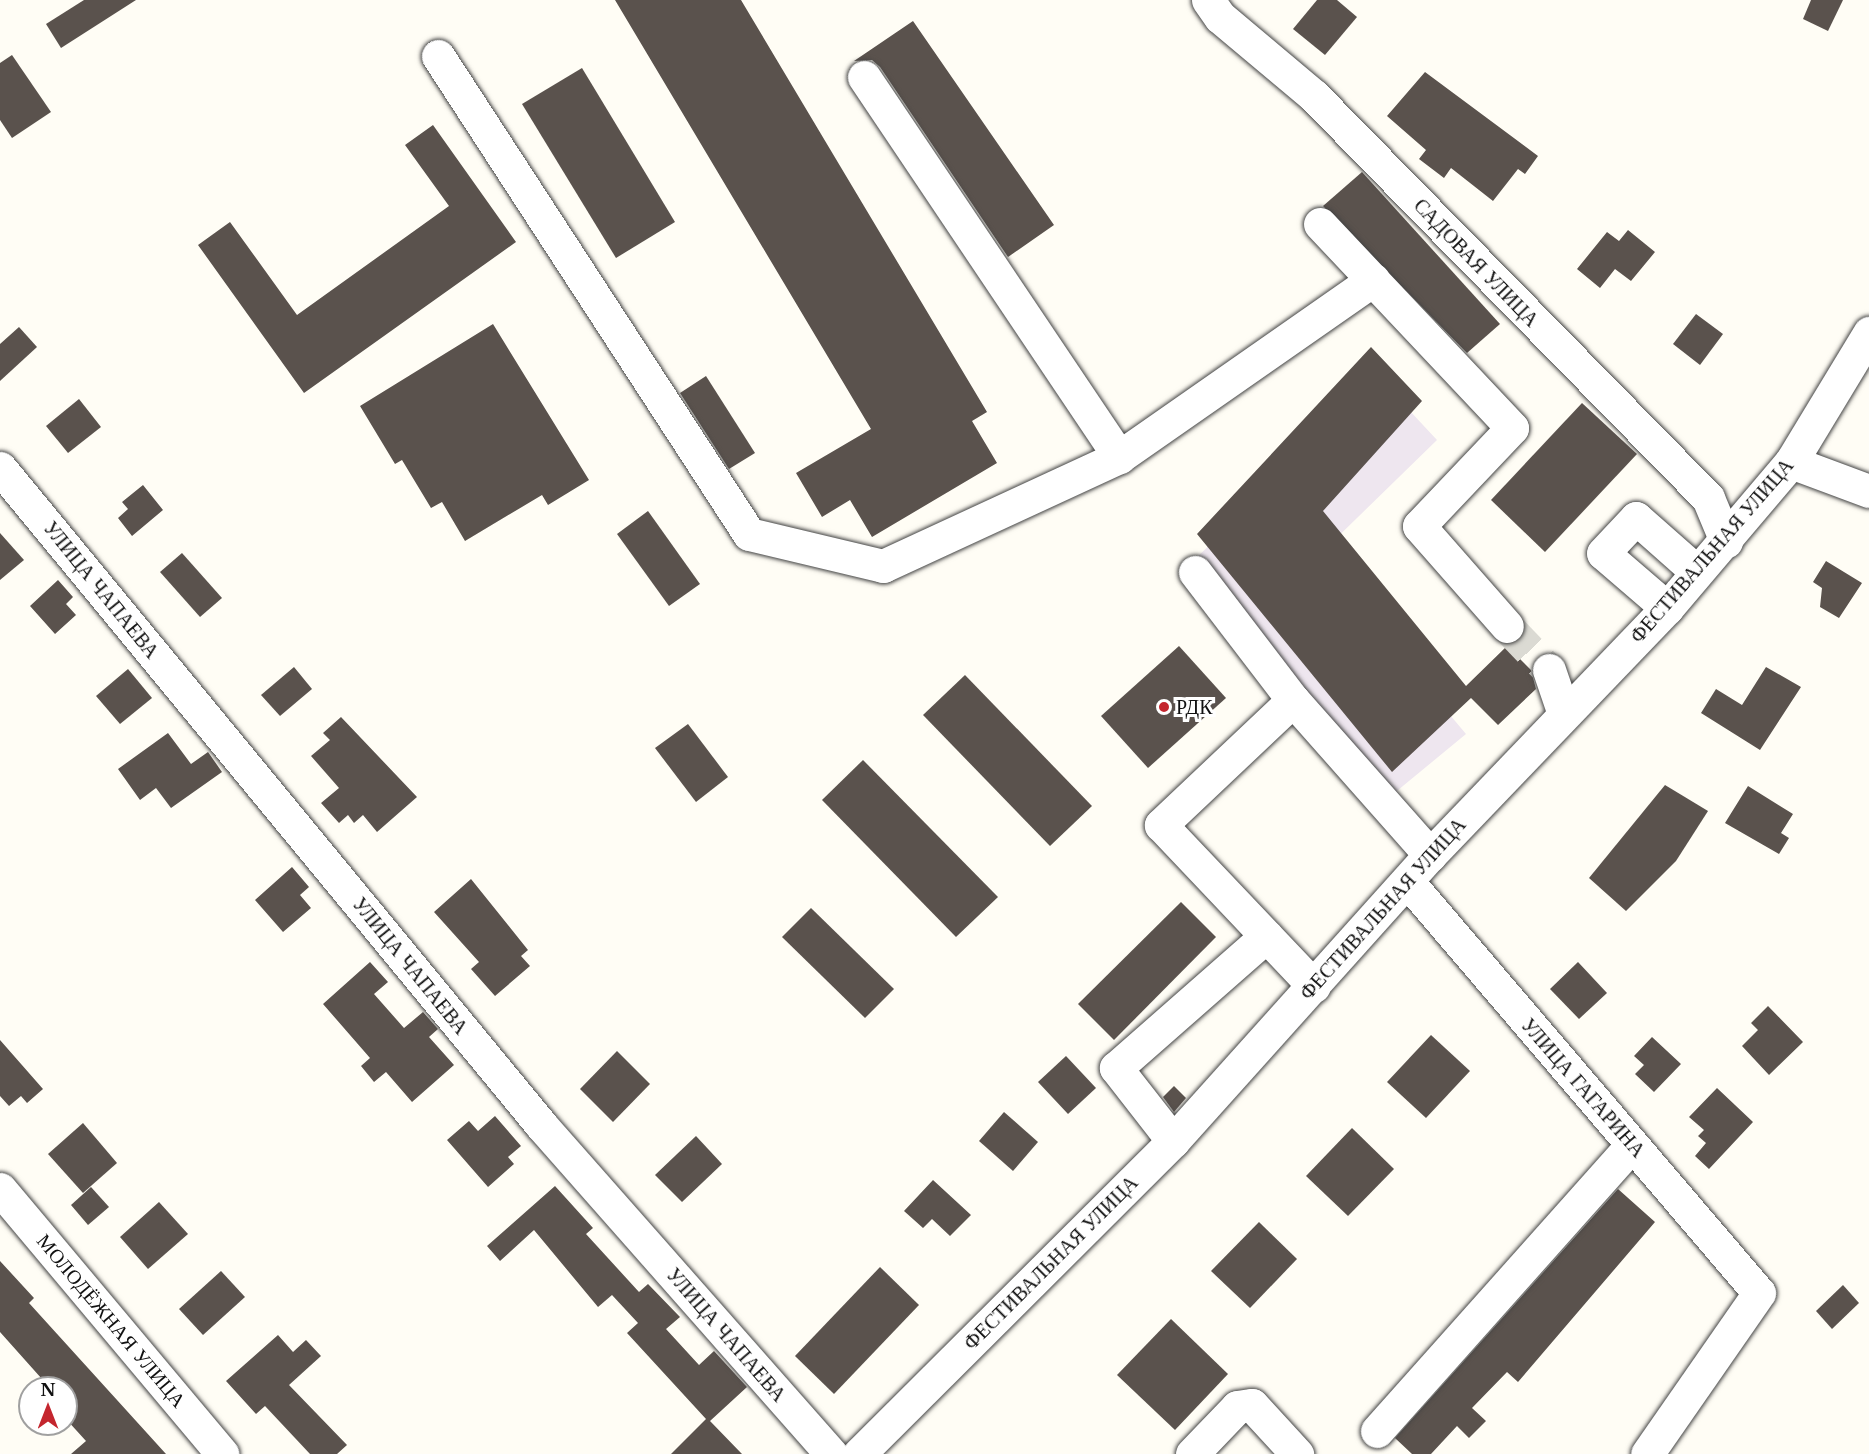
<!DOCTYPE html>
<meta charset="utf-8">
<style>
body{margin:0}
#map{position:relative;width:1869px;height:1454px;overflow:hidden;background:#fffdf5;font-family:"Libre Baskerville",serif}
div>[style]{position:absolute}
.industrial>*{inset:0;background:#eee6ef}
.building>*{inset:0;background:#5a524d}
.minor-tunnel>*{height:33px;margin-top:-16.5px;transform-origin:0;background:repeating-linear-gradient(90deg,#dbdad3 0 33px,transparent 0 49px)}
.roads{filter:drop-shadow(0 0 2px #444) drop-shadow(0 0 2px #444)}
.minor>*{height:33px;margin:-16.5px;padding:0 16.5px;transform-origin:16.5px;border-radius:16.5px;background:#fff}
.dots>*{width:16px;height:16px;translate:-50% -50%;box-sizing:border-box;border:3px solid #fff;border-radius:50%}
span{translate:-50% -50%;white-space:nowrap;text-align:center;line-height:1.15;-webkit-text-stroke:6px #fff;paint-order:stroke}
.street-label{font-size:20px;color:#111}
.poi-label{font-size:20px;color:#111}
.left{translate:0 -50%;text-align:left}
.north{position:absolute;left:18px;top:1376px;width:60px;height:60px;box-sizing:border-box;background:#fff;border:2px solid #a0a0a0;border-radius:50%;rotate:0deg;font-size:16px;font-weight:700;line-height:24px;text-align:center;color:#111}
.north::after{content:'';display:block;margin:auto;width:21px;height:27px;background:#c4262e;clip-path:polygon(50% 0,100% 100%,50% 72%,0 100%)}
</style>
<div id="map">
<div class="industrial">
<div style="clip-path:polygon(1381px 380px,1437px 440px,1317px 557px,1466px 734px,1392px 795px,1194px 560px)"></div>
</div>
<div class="building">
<div style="clip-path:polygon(84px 0,136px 0,61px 48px,46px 24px)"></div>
<div style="clip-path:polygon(615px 0,741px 0,987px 412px,972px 421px,997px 463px,872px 537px,850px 500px,822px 517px,796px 473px,871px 429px)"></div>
<div style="clip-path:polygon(1317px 0,1337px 0,1357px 17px,1325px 55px,1293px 29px)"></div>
<div style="clip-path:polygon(1811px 0,1843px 0,1828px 31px,1803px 19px)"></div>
<div style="clip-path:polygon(913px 21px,1054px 225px,1008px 257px,880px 67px,872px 60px,854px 61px)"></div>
<div style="clip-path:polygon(12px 55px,51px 112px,12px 138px,0 120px,0 63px)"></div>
<div style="clip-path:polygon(582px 68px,675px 222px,616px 258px,522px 104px)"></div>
<div style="clip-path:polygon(1425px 72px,1538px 156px,1525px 174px,1518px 169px,1493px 201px,1451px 168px,1444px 178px,1419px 159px,1426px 150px,1387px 116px)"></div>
<div style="clip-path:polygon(433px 125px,516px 242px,304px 393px,198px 245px,230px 222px,297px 315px,449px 206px,405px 145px)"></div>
<div style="clip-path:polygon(1362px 172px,1500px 324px,1467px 353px,1323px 206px)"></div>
<div style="clip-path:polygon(1628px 230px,1655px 252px,1631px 281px,1615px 269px,1600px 288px,1577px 269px,1607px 232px,1619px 241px)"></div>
<div style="clip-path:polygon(1696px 314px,1723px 334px,1700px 365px,1673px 344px)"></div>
<div style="clip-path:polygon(493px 324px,589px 480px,548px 505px,542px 495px,465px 541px,442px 502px,431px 508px,402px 460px,395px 464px,360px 406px)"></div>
<div style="clip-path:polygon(19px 327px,37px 347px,0 381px,0 344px)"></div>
<div style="clip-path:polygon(1371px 347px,1422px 401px,1323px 511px,1466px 686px,1507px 646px,1531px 670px,1536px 689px,1498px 725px,1471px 698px,1392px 772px,1197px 534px)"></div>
<div style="clip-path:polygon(706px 376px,755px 453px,729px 469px,680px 393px)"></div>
<div style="clip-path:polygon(79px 399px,101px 427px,68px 453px,46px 426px)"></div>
<div style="clip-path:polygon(1582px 403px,1637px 454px,1545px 552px,1491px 500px)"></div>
<div style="clip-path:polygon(143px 485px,163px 510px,132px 536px,118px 518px,128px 509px,122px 502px)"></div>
<div style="clip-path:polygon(648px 511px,700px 584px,669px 606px,617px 534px)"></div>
<div style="clip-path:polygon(0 533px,24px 560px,0 580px)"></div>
<div style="clip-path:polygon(182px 553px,222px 598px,200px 617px,160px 572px)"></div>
<div style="clip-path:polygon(1826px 561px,1862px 583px,1839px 618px,1820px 607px,1822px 588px,1813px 582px)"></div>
<div style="clip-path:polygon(58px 580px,73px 597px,66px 604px,76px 615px,55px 634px,30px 606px)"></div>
<div style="clip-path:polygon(1179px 646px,1226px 698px,1148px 768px,1101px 716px)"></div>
<div style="clip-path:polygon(294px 667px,312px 689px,280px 716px,261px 695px)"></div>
<div style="clip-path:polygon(1766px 667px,1801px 687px,1760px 750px,1701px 713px,1716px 689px,1742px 705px)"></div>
<div style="clip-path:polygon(128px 669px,152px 698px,120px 724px,96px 696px)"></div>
<div style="clip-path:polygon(965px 675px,1092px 806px,1050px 846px,923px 715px)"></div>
<div style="clip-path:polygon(341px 717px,417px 797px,377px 832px,363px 815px,354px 823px,348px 815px,339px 823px,321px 803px,339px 788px,311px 756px,330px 740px,323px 733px)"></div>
<div style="clip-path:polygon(688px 724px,728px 777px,696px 802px,655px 748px)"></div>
<div style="clip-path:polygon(168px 733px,191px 764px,208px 752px,222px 772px,171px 808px,156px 788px,140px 800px,118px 769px)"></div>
<div style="clip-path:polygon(863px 760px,998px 897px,956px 937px,822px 800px)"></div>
<div style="clip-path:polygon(1665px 785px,1708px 811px,1676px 861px,1626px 911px,1589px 878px)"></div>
<div style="clip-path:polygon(1748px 786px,1793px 814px,1781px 833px,1789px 838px,1779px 854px,1725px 823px)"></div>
<div style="clip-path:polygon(292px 867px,309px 887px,300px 895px,311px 908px,283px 932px,255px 900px)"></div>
<div style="clip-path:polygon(471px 879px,528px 950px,521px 956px,530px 966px,495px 996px,471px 969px,479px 962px,434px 912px)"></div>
<div style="clip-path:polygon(1181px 902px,1216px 937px,1114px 1040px,1078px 1004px)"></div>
<div style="clip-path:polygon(811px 908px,894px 989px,865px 1018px,782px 937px)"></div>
<div style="clip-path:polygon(370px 962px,388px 982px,374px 994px,404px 1028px,423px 1012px,438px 1029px,429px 1037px,454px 1065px,412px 1102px,386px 1072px,374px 1082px,361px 1066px,370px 1058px,323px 1004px)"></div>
<div style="clip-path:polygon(1578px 962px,1607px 993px,1579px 1019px,1550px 989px)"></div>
<div style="clip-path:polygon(1768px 1006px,1803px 1042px,1769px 1075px,1742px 1046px,1758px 1030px,1751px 1023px)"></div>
<div style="clip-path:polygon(1431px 1035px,1470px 1071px,1426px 1118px,1387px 1082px)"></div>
<div style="clip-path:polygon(1652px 1037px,1681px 1064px,1654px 1092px,1635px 1074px,1644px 1065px,1634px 1056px)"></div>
<div style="clip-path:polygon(0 1040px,43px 1089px,27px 1103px,21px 1096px,9px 1106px,0 1096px)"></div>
<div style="clip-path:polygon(617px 1051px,650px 1084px,613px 1122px,580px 1089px)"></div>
<div style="clip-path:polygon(1066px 1056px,1096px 1088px,1068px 1114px,1038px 1082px)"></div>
<div style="clip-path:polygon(1174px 1086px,1186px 1098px,1174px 1112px,1163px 1097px)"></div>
<div style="clip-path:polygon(1717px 1088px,1753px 1122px,1709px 1169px,1695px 1156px,1706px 1143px,1698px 1136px,1704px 1130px,1689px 1117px)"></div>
<div style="clip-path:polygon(1004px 1112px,1038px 1142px,1013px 1171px,979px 1141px)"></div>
<div style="clip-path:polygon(495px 1116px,521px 1146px,508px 1157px,514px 1164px,488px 1187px,447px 1140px,469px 1121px,478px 1131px)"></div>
<div style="clip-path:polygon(83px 1123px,117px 1163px,83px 1193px,48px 1154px)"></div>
<div style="clip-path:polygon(1352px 1128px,1394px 1169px,1348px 1216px,1306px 1176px)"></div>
<div style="clip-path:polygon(696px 1136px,722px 1164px,682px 1202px,655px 1175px)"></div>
<div style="clip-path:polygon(933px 1180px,971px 1215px,950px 1236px,932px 1219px,923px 1228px,904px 1211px)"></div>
<div style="clip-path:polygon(555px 1186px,593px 1228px,586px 1234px,639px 1292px,648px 1284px,680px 1317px,666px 1329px,699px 1365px,714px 1351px,747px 1387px,710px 1421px,742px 1454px,671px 1454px,706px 1419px,627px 1333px,638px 1323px,612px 1295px,598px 1307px,534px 1230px,500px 1261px,487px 1246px)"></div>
<div style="clip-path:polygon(91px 1187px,109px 1207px,88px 1225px,71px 1205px)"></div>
<div style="clip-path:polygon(1618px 1189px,1655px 1222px,1518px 1382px,1507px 1372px,1472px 1408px,1486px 1421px,1469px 1438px,1457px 1426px,1431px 1454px,1412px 1454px,1395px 1438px)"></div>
<div style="clip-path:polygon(159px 1202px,188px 1234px,148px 1269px,120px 1237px)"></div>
<div style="clip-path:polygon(1259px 1222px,1297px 1259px,1250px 1308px,1211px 1271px)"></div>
<div style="clip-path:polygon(0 1261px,34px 1298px,29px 1303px,166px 1454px,71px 1454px,86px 1441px,66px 1419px,66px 1388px,50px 1388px,0 1332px)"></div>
<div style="clip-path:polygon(880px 1267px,919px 1305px,834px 1394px,795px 1356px)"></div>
<div style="clip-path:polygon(221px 1271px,245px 1297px,203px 1335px,179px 1309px)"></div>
<div style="clip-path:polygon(1843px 1285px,1859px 1303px,1832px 1329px,1816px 1311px)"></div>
<div style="clip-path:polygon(1171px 1319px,1228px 1374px,1175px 1430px,1117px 1375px)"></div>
<div style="clip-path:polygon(278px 1335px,293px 1352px,306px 1340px,321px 1356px,289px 1385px,347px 1445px,337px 1454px,310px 1454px,265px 1406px,256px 1414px,226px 1381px)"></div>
</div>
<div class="minor-tunnel">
<div style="left:1507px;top:626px;width:61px;rotate:46.3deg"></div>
</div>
<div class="roads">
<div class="minor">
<div style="left:1208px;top:0;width:21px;rotate:55deg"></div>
<div style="left:1220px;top:17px;width:123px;rotate:40deg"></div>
<div style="left:1314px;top:96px;width:563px;rotate:45.58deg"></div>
<div style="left:1708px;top:498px;width:47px;rotate:67.3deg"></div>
<div style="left:438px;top:56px;width:570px;rotate:56.95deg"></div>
<div style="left:749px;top:534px;width:138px;rotate:13.4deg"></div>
<div style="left:883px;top:566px;width:260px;rotate:-24.8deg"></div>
<div style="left:1119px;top:457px;width:310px;rotate:-34.9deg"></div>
<div style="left:864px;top:77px;width:458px;rotate:56.1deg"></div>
<div style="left:1320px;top:224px;width:280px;rotate:46.7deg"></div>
<div style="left:1512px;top:428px;width:135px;rotate:133.5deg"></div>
<div style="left:1419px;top:526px;width:133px;rotate:48.7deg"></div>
<div style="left:1791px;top:462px;width:83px;rotate:20.4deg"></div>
<div style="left:0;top:468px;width:852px;rotate:50.52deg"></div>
<div style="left:542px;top:1126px;width:437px;rotate:48.6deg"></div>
<div style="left:1195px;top:572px;width:161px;rotate:52.6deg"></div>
<div style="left:1293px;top:700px;width:207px;rotate:48.5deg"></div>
<div style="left:1667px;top:608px;width:84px;rotate:-139.3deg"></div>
<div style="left:1603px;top:553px;width:48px;rotate:-46.7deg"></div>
<div style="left:1636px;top:518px;width:81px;rotate:41.5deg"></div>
<div style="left:1549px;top:670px;width:46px;rotate:71.2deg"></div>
<div style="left:1293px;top:700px;width:182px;rotate:136.6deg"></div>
<div style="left:1161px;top:825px;width:222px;rotate:46.5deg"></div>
<div style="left:1408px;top:882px;width:540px;rotate:49.5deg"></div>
<div style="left:1759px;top:1293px;width:196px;rotate:124.8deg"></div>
<div style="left:1173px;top:1141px;width:93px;rotate:-128deg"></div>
<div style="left:1116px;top:1068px;width:200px;rotate:-41.3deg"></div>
<div style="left:0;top:1189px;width:346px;rotate:50deg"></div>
<div style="left:1377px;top:1431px;width:383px;rotate:-48.3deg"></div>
<div style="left:859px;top:1454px;width:443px;rotate:-44.9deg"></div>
<div style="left:1173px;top:1141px;width:385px;rotate:-48.1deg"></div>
<div style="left:1430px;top:855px;width:342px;rotate:-46.2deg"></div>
<div style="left:1667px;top:608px;width:192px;rotate:-49.7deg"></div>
<div style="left:1791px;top:462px;width:151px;rotate:-58.8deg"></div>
<div style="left:1192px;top:1454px;width:65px;rotate:-46.2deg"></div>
<div style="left:1237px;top:1407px;width:15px;rotate:-8deg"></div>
<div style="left:1252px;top:1405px;width:67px;rotate:47.4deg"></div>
</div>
</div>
<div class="dots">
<div style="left:1164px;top:707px;background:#c4262e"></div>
</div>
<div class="street-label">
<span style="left:1476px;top:263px;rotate:46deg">САДОВАЯ УЛИЦА</span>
<span style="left:1712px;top:551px;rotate:-49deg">ФЕСТИВАЛЬНАЯ УЛИЦА</span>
<span style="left:101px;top:590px;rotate:51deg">УЛИЦА ЧАПАЕВА</span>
<span style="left:1383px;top:909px;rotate:-48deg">ФЕСТИВАЛЬНАЯ УЛИЦА</span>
<span style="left:410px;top:966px;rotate:51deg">УЛИЦА ЧАПАЕВА</span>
<span style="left:1583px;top:1088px;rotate:49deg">УЛИЦА ГАГАРИНА</span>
<span style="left:1051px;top:1263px;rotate:-45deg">ФЕСТИВАЛЬНАЯ УЛИЦА</span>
<span style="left:111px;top:1321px;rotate:50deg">МОЛОДЁЖНАЯ УЛИЦА</span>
<span style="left:726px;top:1335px;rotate:49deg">УЛИЦА ЧАПАЕВА</span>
</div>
<div class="poi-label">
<span class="left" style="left:1176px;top:707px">РДК</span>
</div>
<div class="north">N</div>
</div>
